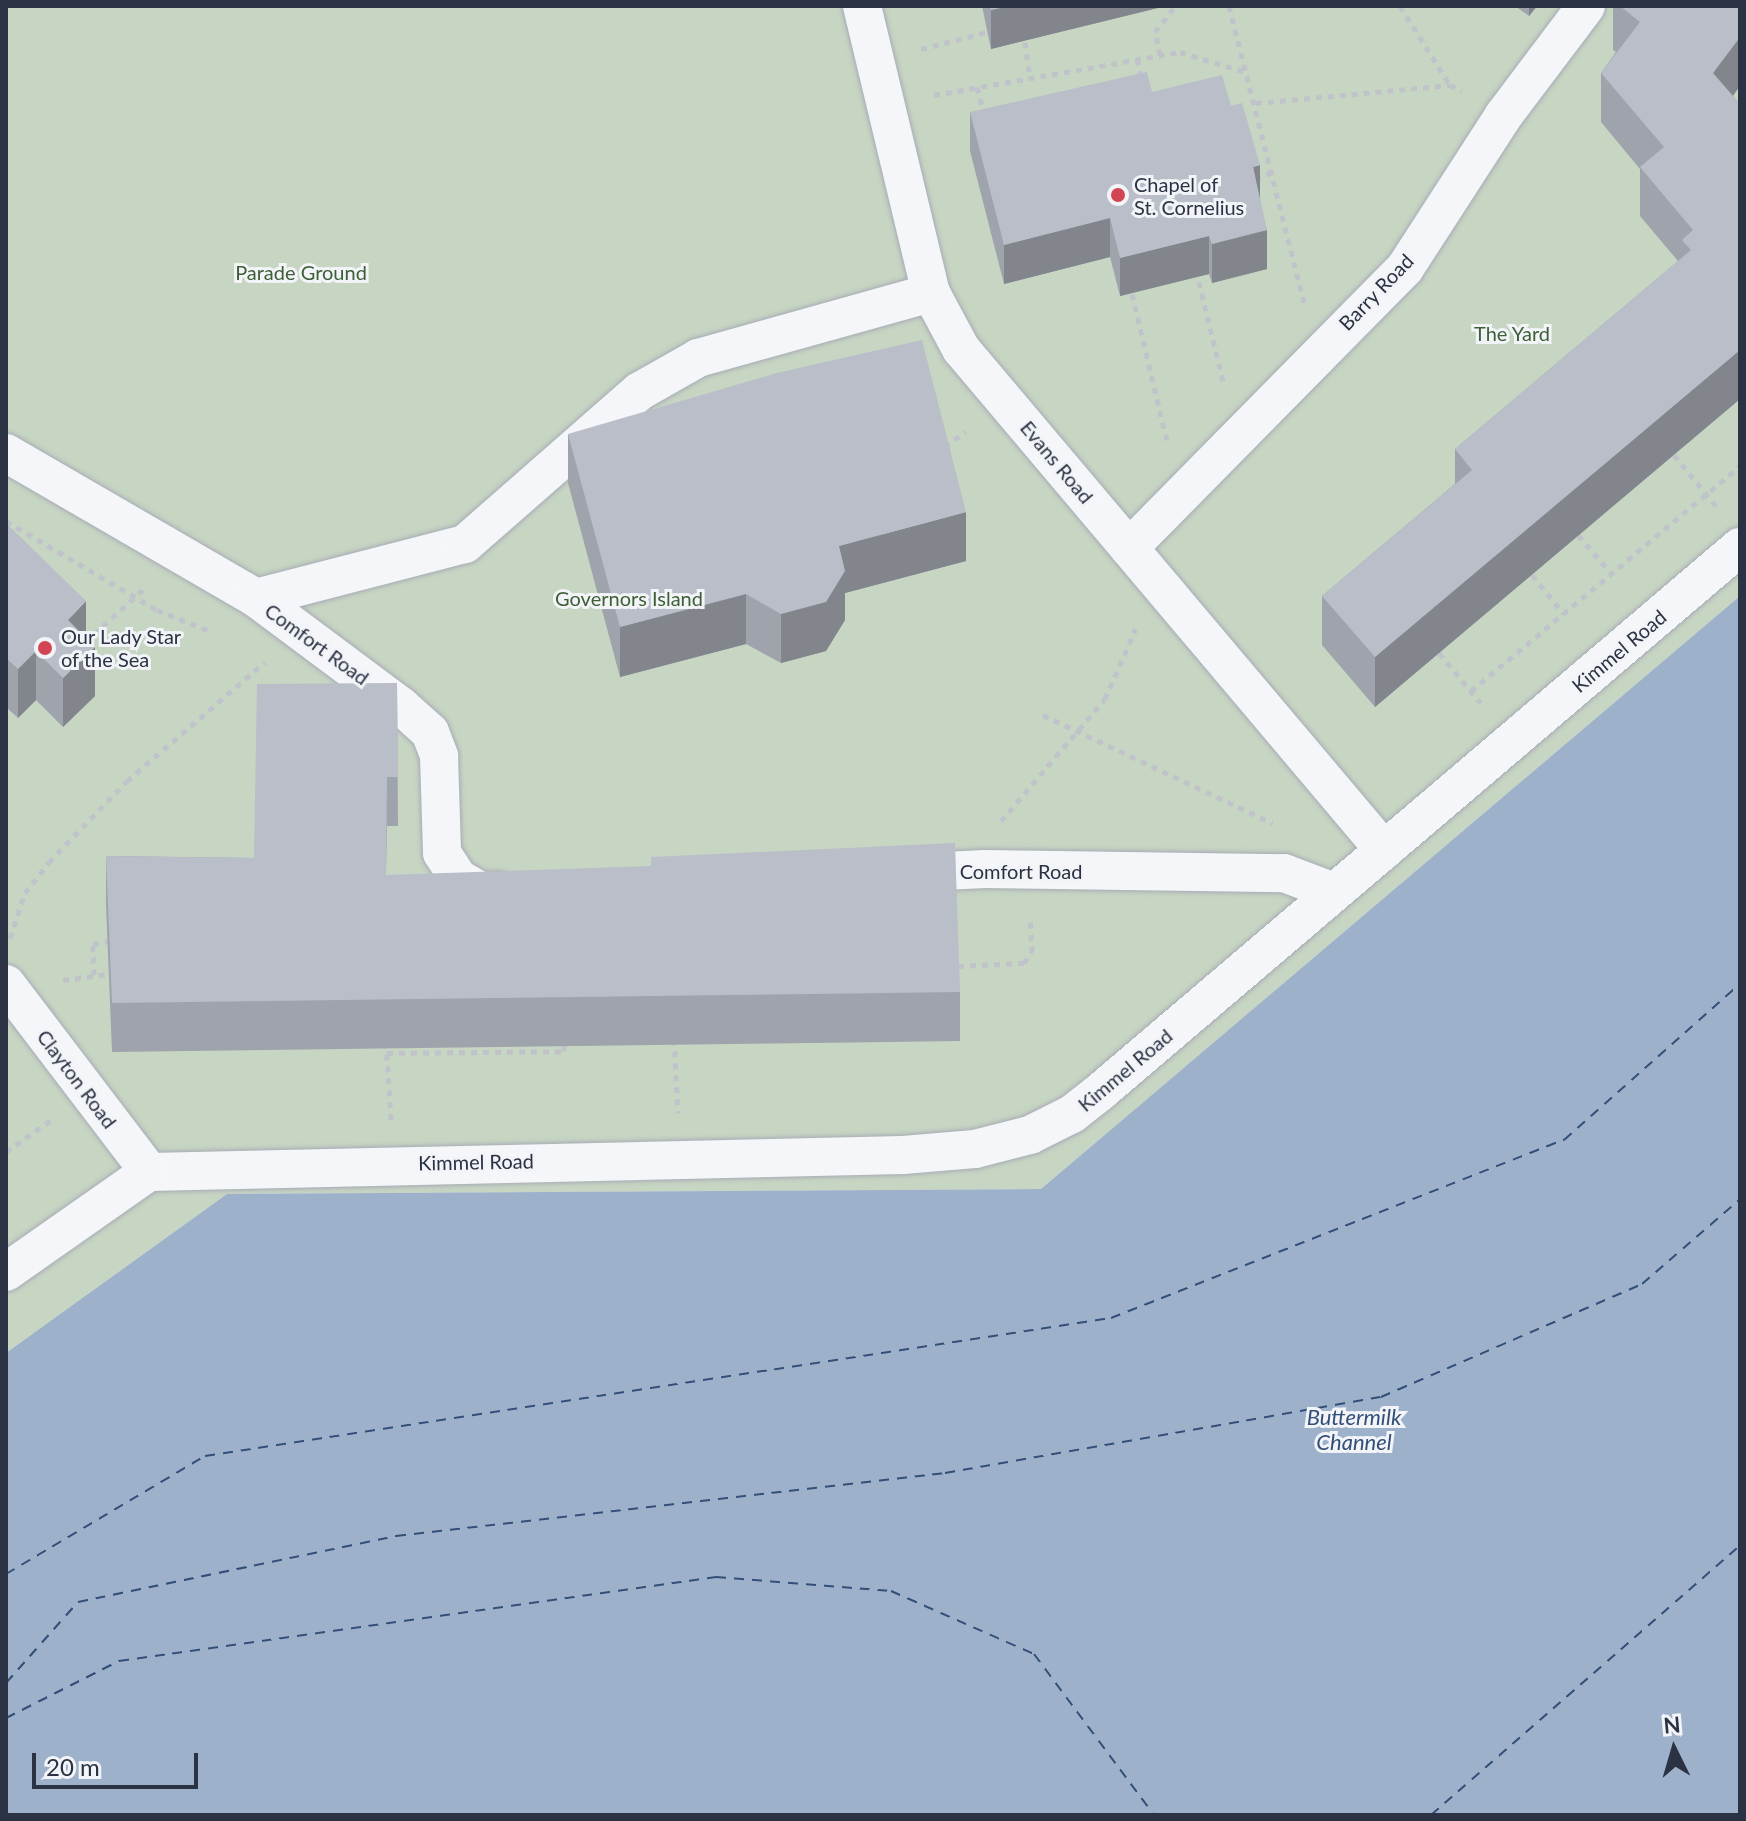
<!DOCTYPE html>
<style>
body{margin:0}
#map{position:relative;width:1746px;height:1821px;overflow:hidden;background:#e2e5eb;font-family:Lato,sans-serif}
div>[style]{position:absolute}
.green>*{inset:0;background:#c7d5c3}
.water>*{inset:0;background:#9db1cb}
.ferry>*{height:2px;margin-top:-1px;transform-origin:0;background:repeating-linear-gradient(90deg,#324f78 0 10px,transparent 0 18px)}
.path>*{height:5px;margin-top:-2.5px;transform-origin:0;background:repeating-linear-gradient(90deg,#c0c3ca 0 6px,transparent 0 12px)}
.roads{filter:drop-shadow(0 0 2px #a7acb5) drop-shadow(0 0 2px #a7acb5)}
.pedestrian>*{height:38px;margin:-19px;padding:0 19px;transform-origin:19px;border-radius:19px;background:#f5f6f9}
.wall>*{inset:0;background:#9fa3ac}
.shaded-wall>*{inset:0;background:#82858c}
.building>*{inset:0;background:#b9bec8}
.dots>*{width:22px;height:22px;translate:-50% -50%;box-sizing:border-box;border:4px solid #f2f4f8;border-radius:50%}
span{translate:-50% -50%;white-space:nowrap;text-align:center;line-height:1.15;-webkit-text-stroke:6px #f2f4f8;paint-order:stroke}
.poi-label{font-size:20px;color:#2a3243}
.left{translate:0 -50%;text-align:left}
.park-label{font-size:20px;color:#3c5f36}
.street-label{font-size:20px;color:#2a3243}
.water-label{font-size:22px;color:#324f78;font-style:italic}
.frame{position:absolute;inset:0;border:8px solid #2a3243;pointer-events:none}
.north{position:absolute;left:1634px;top:1709px;width:80px;height:80px;-webkit-text-stroke:6px #f2f4f8;paint-order:stroke;rotate:355deg;font-size:22px;font-weight:700;line-height:32px;text-align:center;color:#2a3243}
.north::after{content:'';display:block;margin:auto;width:28px;height:36px;background:#2a3243;clip-path:polygon(50% 0,100% 100%,50% 72%,0 100%)}
.scale{position:absolute;left:32px;top:1753px;width:166px;height:36px;box-sizing:border-box;border:4px solid #2a3243;border-top:0;padding-left:10px;font-size:24px;line-height:28px;white-space:nowrap;color:#2a3243;-webkit-text-stroke:6px #f2f4f8;paint-order:stroke}
</style>
<div id="map">
<div class="green">
<div style="clip-path:polygon(6px 6px,1740px 6px,1740px 596px,1041px 1189px,227px 1194px,6px 1353px)"></div>
</div>
<div class="water">
<div style="clip-path:polygon(1740px 596px,1740px 1815px,6px 1815px,6px 1353px,227px 1194px,1041px 1189px)"></div>
</div>
<div class="ferry">
<div style="left:6px;top:1574px;width:231px;rotate:-30.7deg"></div>
<div style="left:205px;top:1456px;width:916px;rotate:-8.66deg"></div>
<div style="left:1111px;top:1318px;width:487px;rotate:-21.5deg"></div>
<div style="left:1564px;top:1140px;width:235px;rotate:-41.6deg"></div>
<div style="left:6px;top:1683px;width:108px;rotate:-48.4deg"></div>
<div style="left:78px;top:1602px;width:325px;rotate:-11.7deg"></div>
<div style="left:396px;top:1536px;width:553px;rotate:-6.55deg"></div>
<div style="left:945px;top:1473px;width:443px;rotate:-9.9deg"></div>
<div style="left:1381px;top:1397px;width:284px;rotate:-23.4deg"></div>
<div style="left:1642px;top:1284px;width:130px;rotate:-40.9deg"></div>
<div style="left:6px;top:1718px;width:127px;rotate:-26.8deg"></div>
<div style="left:119px;top:1661px;width:603px;rotate:-8.01deg"></div>
<div style="left:716px;top:1577px;width:176px;rotate:4.6deg"></div>
<div style="left:891px;top:1591px;width:156px;rotate:23.8deg"></div>
<div style="left:1034px;top:1654px;width:201px;rotate:53.3deg"></div>
<div style="left:1431px;top:1815px;width:410px;rotate:-41.1deg"></div>
</div>
<div class="path">
<div style="left:1229px;top:6px;width:306px;rotate:75.8deg"></div>
<div style="left:1400px;top:6px;width:93px;rotate:57.7deg"></div>
<div style="left:1025px;top:42px;width:35px;rotate:82deg"></div>
<div style="left:921px;top:49px;width:68px;rotate:-14.4deg"></div>
<div style="left:1160px;top:55px;width:24px;rotate:-102deg"></div>
<div style="left:1155px;top:32px;width:33px;rotate:-52deg"></div>
<div style="left:1137px;top:59px;width:19px;rotate:78deg"></div>
<div style="left:977px;top:87px;width:28px;rotate:75deg"></div>
<div style="left:934px;top:95px;width:250px;rotate:-9.9deg"></div>
<div style="left:1180px;top:52px;width:69px;rotate:16.9deg"></div>
<div style="left:1256px;top:103px;width:195px;rotate:-5.3deg"></div>
<div style="left:1450px;top:85px;width:13px;rotate:27deg"></div>
<div style="left:1255px;top:178px;width:19px;rotate:-18deg"></div>
<div style="left:1196px;top:270px;width:118px;rotate:76.3deg"></div>
<div style="left:1132px;top:294px;width:151px;rotate:76.6deg"></div>
<div style="left:945px;top:447px;width:26px;rotate:-37deg"></div>
<div style="left:1674px;top:455px;width:66px;rotate:50.5deg"></div>
<div style="left:6px;top:521px;width:175px;rotate:30.5deg"></div>
<div style="left:157px;top:610px;width:59px;rotate:21.8deg"></div>
<div style="left:1578px;top:535px;width:50px;rotate:49deg"></div>
<div style="left:1532px;top:575px;width:50px;rotate:50.6deg"></div>
<div style="left:85px;top:642px;width:82px;rotate:-42deg"></div>
<div style="left:1439px;top:653px;width:65px;rotate:50deg"></div>
<div style="left:1471px;top:691px;width:351px;rotate:-39.9deg"></div>
<div style="left:1043px;top:715px;width:254px;rotate:25.2deg"></div>
<div style="left:1001px;top:821px;width:160px;rotate:-49.6deg"></div>
<div style="left:1105px;top:699px;width:77px;rotate:-66.4deg"></div>
<div style="left:10px;top:938px;width:47px;rotate:-71.6deg"></div>
<div style="left:25px;top:893px;width:39px;rotate:-52deg"></div>
<div style="left:49px;top:862px;width:112px;rotate:-46.1deg"></div>
<div style="left:127px;top:781px;width:182px;rotate:-40.8deg"></div>
<div style="left:958px;top:966px;width:66px;rotate:-2.6deg"></div>
<div style="left:1024px;top:963px;width:14px;rotate:-54deg"></div>
<div style="left:1032px;top:952px;width:35px;rotate:-93deg"></div>
<div style="left:94px;top:975px;width:31px;rotate:-92deg"></div>
<div style="left:93px;top:944px;width:15px;rotate:-11deg"></div>
<div style="left:63px;top:980px;width:46px;rotate:-7.4deg"></div>
<div style="left:674px;top:1039px;width:74px;rotate:86.9deg"></div>
<div style="left:386px;top:1042px;width:78px;rotate:86.3deg"></div>
<div style="left:387px;top:1053px;width:177px;rotate:-0.6deg"></div>
<div style="left:564px;top:1051px;width:7px;rotate:-90deg"></div>
<div style="left:6px;top:1152px;width:55px;rotate:-35.4deg"></div>
</div>
<div class="roads">
<div class="pedestrian">
<div style="left:862px;top:6px;width:295px;rotate:76.5deg"></div>
<div style="left:931px;top:293px;width:64px;rotate:61.8deg"></div>
<div style="left:961px;top:349px;width:656px;rotate:49.83deg"></div>
<div style="left:6px;top:453px;width:289px;rotate:30.1deg"></div>
<div style="left:256px;top:598px;width:181px;rotate:36.7deg"></div>
<div style="left:401px;top:706px;width:39px;rotate:42deg"></div>
<div style="left:430px;top:732px;width:26px;rotate:69deg"></div>
<div style="left:439px;top:756px;width:97px;rotate:88.2deg"></div>
<div style="left:442px;top:853px;width:30px;rotate:57deg"></div>
<div style="left:458px;top:878px;width:28px;rotate:30deg"></div>
<div style="left:482px;top:892px;width:16px;rotate:-4deg"></div>
<div style="left:1129px;top:548px;width:393px;rotate:-45.4deg"></div>
<div style="left:1405px;top:268px;width:182px;rotate:-57.1deg"></div>
<div style="left:1504px;top:115px;width:136px;rotate:-53deg"></div>
<div style="left:256px;top:598px;width:216px;rotate:-14.5deg"></div>
<div style="left:465px;top:544px;width:232px;rotate:-41.2deg"></div>
<div style="left:640px;top:391px;width:67px;rotate:-29.6deg"></div>
<div style="left:698px;top:358px;width:242px;rotate:-15.6deg"></div>
<div style="left:903px;top:873px;width:82px;rotate:-2.8deg"></div>
<div style="left:985px;top:869px;width:299px;rotate:0.8deg"></div>
<div style="left:1284px;top:873px;width:53px;rotate:20.8deg"></div>
<div style="left:6px;top:984px;width:236px;rotate:52.7deg"></div>
<div style="left:149px;top:1172px;width:754px;rotate:-1.29deg"></div>
<div style="left:903px;top:1155px;width:72px;rotate:-4.8deg"></div>
<div style="left:975px;top:1149px;width:57px;rotate:-14.3deg"></div>
<div style="left:1030px;top:1135px;width:47px;rotate:-26.6deg"></div>
<div style="left:1072px;top:1114px;width:36px;rotate:-38deg"></div>
<div style="left:1100px;top:1092px;width:841px;rotate:-40.42deg"></div>
<div style="left:6px;top:1272px;width:174px;rotate:-35deg"></div>
</div>
</div>
<div class="wall">
<div style="clip-path:polygon(982px 6px,1166px 6px,991px 49px)"></div>
<div style="clip-path:polygon(1515px 6px,1537px 6px,1529px 16px)"></div>
<div style="clip-path:polygon(1613px 6px,1740px 6px,1740px 86px,1733px 96px,1740px 104px,1740px 399px,1375px 707px,1322px 645px,1322px 596px,1455px 484px,1455px 449px,1678px 261px,1640px 216px,1640px 169px,1601px 122px,1601px 73px,1616px 52px,1613px 50px)"></div>
<div style="clip-path:polygon(1231px 106px,1260px 196px,1267px 269px,1212px 283px,1209px 274px,1120px 296px,1110px 257px,1004px 284px,970px 151px,970px 112px)"></div>
<div style="clip-path:polygon(568px 434px,966px 561px,845px 593px,845px 620px,826px 651px,781px 663px,746px 644px,620px 677px,568px 483px)"></div>
<div style="clip-path:polygon(6px 523px,86px 638px,95px 696px,63px 727px,36px 700px,18px 718px,6px 707px)"></div>
<div style="clip-path:polygon(397px 683px,398px 826px,387px 826px,386px 875px,960px 992px,960px 1041px,112px 1052px,106px 905px,106px 856px,254px 858px)"></div>
</div>
<div class="shaded-wall">
<div style="clip-path:polygon(1009px 6px,1166px 6px,991px 49px,991px 10px)"></div>
<div style="clip-path:polygon(1529px 6px,1537px 6px,1529px 16px)"></div>
<div style="clip-path:polygon(1740px 37px,1740px 86px,1713px 122px,1713px 73px)"></div>
<div style="clip-path:polygon(1260px 165px,1260px 204px,1253px 167px)"></div>
<div style="clip-path:polygon(1110px 218px,1110px 257px,1004px 284px,1004px 245px)"></div>
<div style="clip-path:polygon(1267px 230px,1267px 269px,1212px 283px,1212px 244px)"></div>
<div style="clip-path:polygon(1209px 236px,1209px 274px,1120px 296px,1120px 258px)"></div>
<div style="clip-path:polygon(1740px 350px,1740px 399px,1375px 707px,1375px 657px)"></div>
<div style="clip-path:polygon(966px 512px,966px 561px,845px 593px,845px 620px,826px 651px,781px 663px,781px 614px,839px 546px)"></div>
<div style="clip-path:polygon(746px 594px,746px 644px,620px 677px,620px 627px)"></div>
<div style="clip-path:polygon(86px 601px,86px 651px,68px 620px)"></div>
<div style="clip-path:polygon(95px 647px,95px 696px,63px 727px,63px 678px)"></div>
<div style="clip-path:polygon(36px 651px,36px 700px,18px 718px,18px 669px)"></div>
</div>
<div class="building">
<div style="clip-path:polygon(990px 6px,1009px 6px,991px 10px)"></div>
<div style="clip-path:polygon(1620px 6px,1740px 6px,1740px 37px,1713px 73px,1740px 104px,1740px 350px,1375px 657px,1322px 596px,1472px 470px,1455px 449px,1691px 250px,1682px 240px,1693px 230px,1640px 167px,1664px 147px,1601px 73px,1640px 22px)"></div>
<div style="clip-path:polygon(1147px 72px,1152px 92px,1222px 75px,1231px 106px,1242px 103px,1260px 165px,1253px 167px,1267px 230px,1212px 244px,1209px 236px,1120px 258px,1110px 218px,1004px 245px,970px 112px)"></div>
<div style="clip-path:polygon(922px 340px,966px 512px,839px 546px,845px 571px,826px 602px,781px 614px,746px 594px,620px 627px,568px 434px,777px 373px)"></div>
<div style="clip-path:polygon(6px 523px,86px 601px,68px 620px,95px 647px,63px 678px,36px 651px,18px 669px,6px 658px)"></div>
<div style="clip-path:polygon(397px 683px,398px 777px,387px 777px,386px 875px,651px 866px,651px 857px,955px 843px,960px 992px,112px 1003px,106px 856px,254px 858px,257px 684px)"></div>
</div>
<div class="dots">
<div style="left:1118px;top:195px;background:#d24554"></div>
<div style="left:45px;top:648px;background:#d24554"></div>
</div>
<div class="poi-label">
<span class="left" style="left:1134px;top:196px">Chapel of<br>St. Cornelius</span>
<span class="left" style="left:61px;top:648px">Our Lady Star<br>of the Sea</span>
</div>
<div class="park-label">
<span style="left:301px;top:272px">Parade Ground</span>
<span style="left:1512px;top:333px">The Yard</span>
<span style="left:629px;top:598px">Governors Island</span>
</div>
<div class="street-label">
<span style="left:1376px;top:292px;rotate:-46deg">Barry Road</span>
<span style="left:1057px;top:462px;rotate:50deg">Evans Road</span>
<span style="left:317px;top:644px;rotate:36deg">Comfort Road</span>
<span style="left:1619px;top:651px;rotate:-40deg">Kimmel Road</span>
<span style="left:1021px;top:871px">Comfort Road</span>
<span style="left:1125px;top:1070px;rotate:-40deg">Kimmel Road</span>
<span style="left:77px;top:1079px;rotate:53deg">Clayton Road</span>
<span style="left:476px;top:1162px;rotate:-1deg">Kimmel Road</span>
</div>
<div class="water-label">
<span style="left:1354px;top:1429px">Buttermilk<br>Channel</span>
</div>
<div class="frame"></div>
<div class="north">N</div>
<div class="scale">20 m</div>
</div>
